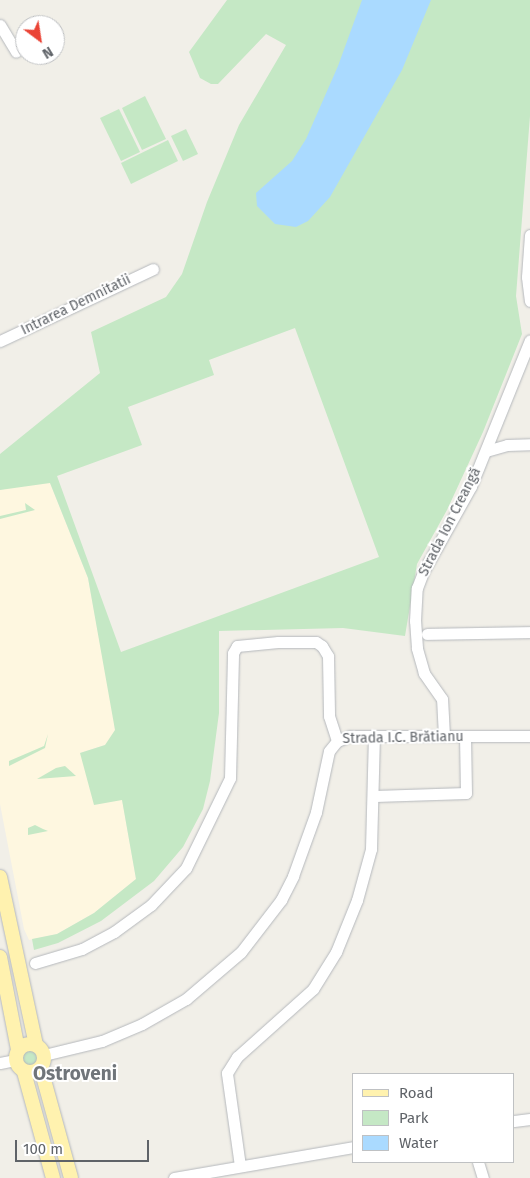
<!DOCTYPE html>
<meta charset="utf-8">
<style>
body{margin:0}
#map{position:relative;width:530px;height:1178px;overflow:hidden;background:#f1efe8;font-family:"Fira Sans",sans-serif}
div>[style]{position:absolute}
.commercial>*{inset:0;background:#fef7e0}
.green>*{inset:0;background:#c5e8c5}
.round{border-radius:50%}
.water>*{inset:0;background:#aadaff}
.roads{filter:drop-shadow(0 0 1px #b5b8bc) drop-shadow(0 0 1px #b5b8bc)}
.minor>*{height:11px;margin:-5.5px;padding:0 5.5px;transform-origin:5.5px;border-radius:5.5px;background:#fff}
.major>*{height:14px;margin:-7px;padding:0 7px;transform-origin:7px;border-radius:7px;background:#fff2af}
.major>.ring{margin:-7px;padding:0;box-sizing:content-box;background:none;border:14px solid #fff2af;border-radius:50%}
span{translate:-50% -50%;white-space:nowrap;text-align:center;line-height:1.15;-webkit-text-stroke:4px #fff;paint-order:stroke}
.street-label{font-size:14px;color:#5f6368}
.district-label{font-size:19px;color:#70757a;font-weight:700}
.legend{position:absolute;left:352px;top:1073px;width:162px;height:90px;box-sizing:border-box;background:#fff;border:1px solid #bfc1c3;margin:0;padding:6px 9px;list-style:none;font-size:15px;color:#5f6368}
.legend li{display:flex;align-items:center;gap:10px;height:25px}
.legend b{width:25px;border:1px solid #bfc1c3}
.north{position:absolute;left:15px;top:15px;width:50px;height:50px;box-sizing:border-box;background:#fff;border:1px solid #bfc1c3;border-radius:50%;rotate:149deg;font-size:14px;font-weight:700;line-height:20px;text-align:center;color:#5f6368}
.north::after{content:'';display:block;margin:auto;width:18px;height:22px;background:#ea4335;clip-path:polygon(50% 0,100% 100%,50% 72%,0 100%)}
.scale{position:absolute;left:15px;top:1140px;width:134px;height:22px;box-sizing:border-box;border:2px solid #5f6368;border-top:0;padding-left:6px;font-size:15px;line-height:18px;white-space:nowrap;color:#5f6368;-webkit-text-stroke:4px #fff;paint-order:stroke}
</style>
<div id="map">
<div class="commercial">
<div style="clip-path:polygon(46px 481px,50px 483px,88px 578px,113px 714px,115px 730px,111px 739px,105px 745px,80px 753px,122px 799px,136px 879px,94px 913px,57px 934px,29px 940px,24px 929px,0 804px,0 490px)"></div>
</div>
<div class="green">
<div style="clip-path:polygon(evenodd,227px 0,530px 0,530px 116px,516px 296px,522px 334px,483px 432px,447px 510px,417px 564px,405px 636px,343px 628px,219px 631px,219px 713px,210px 781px,203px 809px,183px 847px,154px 881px,101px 921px,58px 943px,34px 950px,32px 939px,57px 934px,94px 913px,136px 879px,122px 800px,94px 805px,80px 753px,105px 745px,115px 730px,88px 578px,50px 483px,0 490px,0 454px,100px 373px,91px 332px,166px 297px,182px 274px,207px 202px,239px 125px,286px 45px,266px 34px,218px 84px,211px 84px,200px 78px,189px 52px,227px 0,295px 328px,379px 557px,121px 652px,57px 476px,142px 445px,128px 407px,214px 375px,209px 360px,295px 328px)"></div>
<div style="clip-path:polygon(145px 96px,166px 139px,142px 150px,122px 108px)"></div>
<div style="clip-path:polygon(119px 109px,140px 152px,121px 161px,100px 118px)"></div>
<div style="clip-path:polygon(186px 129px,198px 154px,183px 161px,171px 136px)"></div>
<div style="clip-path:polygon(168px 140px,178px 161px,131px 184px,121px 163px)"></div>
<div style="clip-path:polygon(25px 503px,35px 510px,0 519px,0 516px,26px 510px)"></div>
<div style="clip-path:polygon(48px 734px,45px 748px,9px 766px,9px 761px,44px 746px)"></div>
<div style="clip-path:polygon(65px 766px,76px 776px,37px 779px,56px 768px)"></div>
<div style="clip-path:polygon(35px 825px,43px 829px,48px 831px,28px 835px,28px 828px)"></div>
<div class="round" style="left:22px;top:1050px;width:16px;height:16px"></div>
</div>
<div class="water">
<div style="clip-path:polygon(362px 0,431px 0,402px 70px,330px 197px,308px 221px,296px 227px,275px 224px,257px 206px,256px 193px,292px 161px,306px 139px,338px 66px)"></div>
</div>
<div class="roads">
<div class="minor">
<div style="left:0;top:25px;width:31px;rotate:59deg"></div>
<div style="left:530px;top:235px;width:42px;rotate:94.1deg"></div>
<div style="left:527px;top:277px;width:24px;rotate:83deg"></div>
<div style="left:0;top:341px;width:169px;rotate:-25.2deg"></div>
<div style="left:486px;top:451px;width:22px;rotate:-16deg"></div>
<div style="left:507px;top:445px;width:23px;rotate:-2deg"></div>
<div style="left:427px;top:634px;width:103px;rotate:-1.1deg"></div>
<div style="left:444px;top:736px;width:37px;rotate:-93deg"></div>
<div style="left:442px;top:699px;width:32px;rotate:-125deg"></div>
<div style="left:424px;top:673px;width:26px;rotate:-106deg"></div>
<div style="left:417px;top:648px;width:27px;rotate:-94deg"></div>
<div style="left:415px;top:621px;width:33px;rotate:-87deg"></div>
<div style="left:417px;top:588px;width:17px;rotate:-69deg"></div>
<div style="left:423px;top:572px;width:98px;rotate:-60.8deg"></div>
<div style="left:471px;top:486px;width:157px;rotate:-68deg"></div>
<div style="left:375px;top:796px;width:91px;rotate:-1.9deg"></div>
<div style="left:466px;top:793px;width:57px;rotate:-91deg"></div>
<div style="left:35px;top:963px;width:49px;rotate:-16.6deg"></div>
<div style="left:82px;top:949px;width:36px;rotate:-28deg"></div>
<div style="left:114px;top:932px;width:46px;rotate:-36.1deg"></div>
<div style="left:151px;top:905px;width:51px;rotate:-46.6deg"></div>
<div style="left:186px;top:868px;width:100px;rotate:-63.9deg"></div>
<div style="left:230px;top:778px;width:125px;rotate:-88.6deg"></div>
<div style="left:233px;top:653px;width:8px;rotate:-60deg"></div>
<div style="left:237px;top:646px;width:41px;rotate:-5.6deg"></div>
<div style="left:278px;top:642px;width:38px"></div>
<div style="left:316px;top:642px;width:7px;rotate:34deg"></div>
<div style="left:322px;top:646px;width:12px;rotate:59deg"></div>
<div style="left:328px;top:656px;width:60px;rotate:89deg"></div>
<div style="left:329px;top:716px;width:26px;rotate:72deg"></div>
<div style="left:44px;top:1055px;width:60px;rotate:-13.6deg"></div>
<div style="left:102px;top:1041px;width:43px;rotate:-23deg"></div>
<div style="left:142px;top:1024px;width:51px;rotate:-29.6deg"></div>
<div style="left:186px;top:999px;width:72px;rotate:-40.5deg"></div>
<div style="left:241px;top:952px;width:66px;rotate:-52.4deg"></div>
<div style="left:281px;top:900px;width:27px;rotate:-63deg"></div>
<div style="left:293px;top:876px;width:68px;rotate:-70.2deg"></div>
<div style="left:316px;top:812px;width:62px;rotate:-78deg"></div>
<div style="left:329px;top:751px;width:13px;rotate:-51deg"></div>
<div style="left:337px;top:741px;width:14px;rotate:-21deg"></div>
<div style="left:350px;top:736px;width:180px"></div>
<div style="left:0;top:1063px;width:16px;rotate:-11deg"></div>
<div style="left:514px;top:1121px;width:16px;rotate:-7deg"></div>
<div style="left:478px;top:1162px;width:17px;rotate:73deg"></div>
<div style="left:240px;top:1166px;width:94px;rotate:-98deg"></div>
<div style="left:227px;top:1073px;width:19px;rotate:-58deg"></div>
<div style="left:237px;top:1057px;width:102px;rotate:-41.8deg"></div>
<div style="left:313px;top:989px;width:44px;rotate:-58.1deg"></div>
<div style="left:336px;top:952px;width:56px;rotate:-68deg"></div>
<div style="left:357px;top:900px;width:53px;rotate:-74.6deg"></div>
<div style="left:371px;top:849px;width:113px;rotate:-88.5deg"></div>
<div style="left:174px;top:1178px;width:183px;rotate:-9.8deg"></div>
</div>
<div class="major">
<div style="left:0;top:877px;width:172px;rotate:77.9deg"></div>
<div style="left:0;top:957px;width:95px;rotate:79deg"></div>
<div class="ring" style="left:16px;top:1044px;width:14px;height:14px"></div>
<div style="left:41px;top:1069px;width:113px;rotate:74.6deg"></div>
<div style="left:24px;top:1072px;width:110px;rotate:74.7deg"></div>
</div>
</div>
<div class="street-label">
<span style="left:76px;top:305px;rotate:-26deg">Intrarea Demnitatii</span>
<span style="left:450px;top:522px;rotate:-63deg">Strada Ion Creangă</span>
<span style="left:403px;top:738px;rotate:-1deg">Strada I.C. Brătianu</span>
</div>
<div class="district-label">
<span style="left:75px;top:1074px">Ostroveni</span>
</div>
<ul class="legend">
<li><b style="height:6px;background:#fff2af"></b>Road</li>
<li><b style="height:14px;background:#c5e8c5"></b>Park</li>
<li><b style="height:14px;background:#aadaff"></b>Water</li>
</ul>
<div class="north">N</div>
<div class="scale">100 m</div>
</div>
